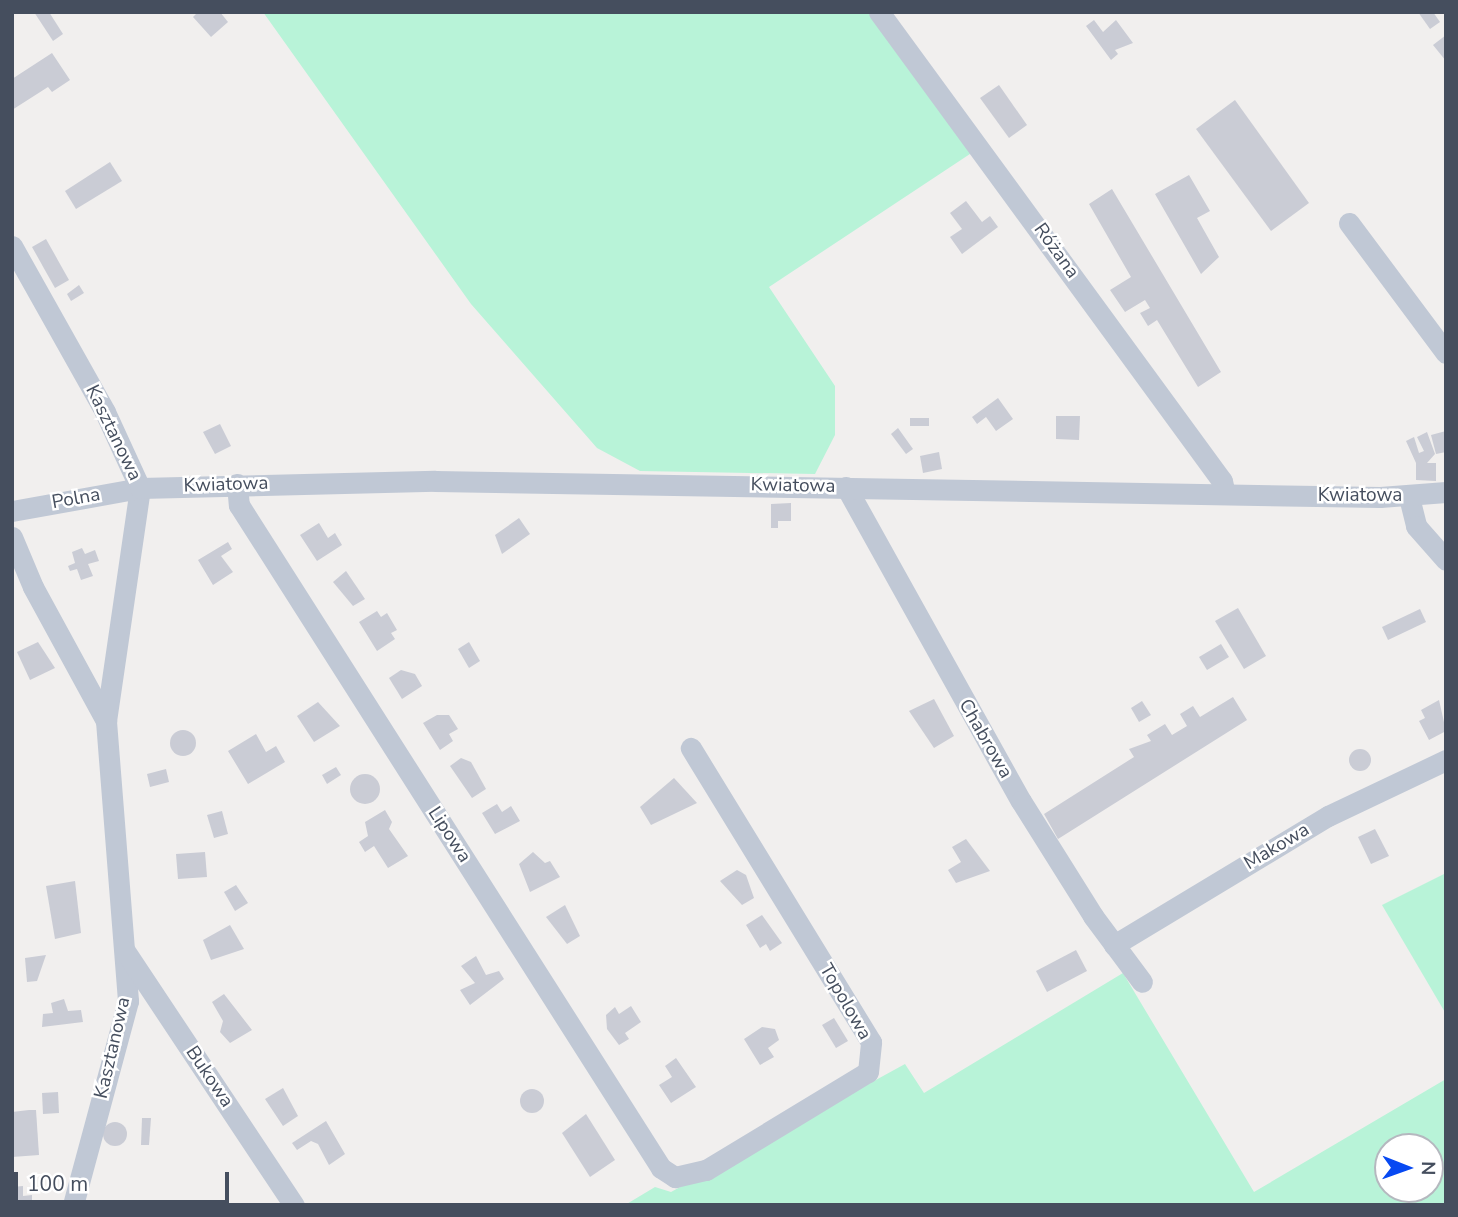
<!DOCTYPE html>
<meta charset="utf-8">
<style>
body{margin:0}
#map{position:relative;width:1458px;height:1217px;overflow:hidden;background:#f1efee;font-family:"Nunito Sans",sans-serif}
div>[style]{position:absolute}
.green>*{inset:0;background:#b8f3d8}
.building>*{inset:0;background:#caccd5}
.round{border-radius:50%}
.minor>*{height:21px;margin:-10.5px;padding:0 10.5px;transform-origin:10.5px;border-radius:10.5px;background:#c0c8d5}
span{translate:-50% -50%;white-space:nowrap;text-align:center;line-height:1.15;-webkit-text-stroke:5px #fff;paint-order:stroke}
.street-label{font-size:19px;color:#454e5e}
.frame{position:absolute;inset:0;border:14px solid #454e5e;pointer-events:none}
.north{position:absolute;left:1374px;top:1133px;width:70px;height:70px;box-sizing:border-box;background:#fff;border:2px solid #b5b8bf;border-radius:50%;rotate:91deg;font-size:19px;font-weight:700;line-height:28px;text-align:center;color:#454e5e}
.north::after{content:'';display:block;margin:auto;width:24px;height:32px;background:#0749f2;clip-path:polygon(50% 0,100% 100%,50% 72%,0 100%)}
.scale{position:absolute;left:14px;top:1172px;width:215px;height:32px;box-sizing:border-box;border:4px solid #454e5e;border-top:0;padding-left:9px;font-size:21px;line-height:24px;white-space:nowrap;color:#454e5e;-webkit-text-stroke:5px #fff;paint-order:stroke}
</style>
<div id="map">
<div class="green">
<div style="clip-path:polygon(263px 12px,874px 12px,976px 150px,769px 287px,835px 386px,835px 435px,815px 474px,640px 471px,597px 448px,471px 304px)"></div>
<div style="clip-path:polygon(1446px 873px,1446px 1014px,1382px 905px)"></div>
<div style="clip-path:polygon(evenodd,1123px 973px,1254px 1192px,1446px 1079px,1446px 1205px,625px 1205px,655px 1187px,671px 1192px,905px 1064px,924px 1093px,1123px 973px,1388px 1147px,1430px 1147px,1430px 1189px,1388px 1189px,1388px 1147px)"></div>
</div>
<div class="building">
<div style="clip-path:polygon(34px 12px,49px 12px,63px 34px,53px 41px)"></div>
<div style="clip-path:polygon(198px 12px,220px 12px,228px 22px,211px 37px,193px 17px)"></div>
<div style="clip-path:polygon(1418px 12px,1433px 12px,1440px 22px,1430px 29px)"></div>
<div style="clip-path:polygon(1094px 20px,1103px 32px,1116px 20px,1133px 43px,1115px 50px,1118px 54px,1111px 60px,1086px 26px)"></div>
<div style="clip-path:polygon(1446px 35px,1446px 61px,1433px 45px)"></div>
<div style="clip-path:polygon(52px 53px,70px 80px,52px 92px,48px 87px,12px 110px,12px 79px)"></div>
<div style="clip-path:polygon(999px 85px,1027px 125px,1009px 138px,980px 98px)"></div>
<div style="clip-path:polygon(1235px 100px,1309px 203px,1271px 231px,1196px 129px)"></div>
<div style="clip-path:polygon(110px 162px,122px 181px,76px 209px,65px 191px)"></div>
<div style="clip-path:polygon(1189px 175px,1210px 211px,1197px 218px,1219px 257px,1201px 274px,1155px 194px)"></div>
<div style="clip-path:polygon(1112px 189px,1221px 372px,1198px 387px,1157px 320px,1148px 326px,1140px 313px,1150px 308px,1145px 300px,1125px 312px,1110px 290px,1131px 277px,1089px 204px)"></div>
<div style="clip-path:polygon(966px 201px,982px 222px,990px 216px,998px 227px,962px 254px,950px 237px,962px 229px,950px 213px)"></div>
<div style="clip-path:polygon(46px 239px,69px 280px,55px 288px,32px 247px)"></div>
<div style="clip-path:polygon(79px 285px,84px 293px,71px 301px,67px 294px)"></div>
<div style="clip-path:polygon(998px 398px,1013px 419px,996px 431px,986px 417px,977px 424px,972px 417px)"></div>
<div style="clip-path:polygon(1056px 416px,1080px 416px,1079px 440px,1056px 439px)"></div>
<div style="clip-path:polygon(910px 418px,929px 418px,929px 426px,910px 426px)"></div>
<div style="clip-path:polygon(220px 424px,231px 446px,215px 454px,203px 432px)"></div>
<div style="clip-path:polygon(898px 428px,913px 449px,906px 454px,891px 434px)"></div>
<div style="clip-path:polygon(1446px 431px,1446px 452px,1436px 454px,1431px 435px)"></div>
<div style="clip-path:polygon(1427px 432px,1435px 454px,1427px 463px,1436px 463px,1436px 481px,1416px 480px,1416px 463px,1406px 441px,1414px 437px,1419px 453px,1424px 451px,1417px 437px)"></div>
<div style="clip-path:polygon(939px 452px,942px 469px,923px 473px,920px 456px)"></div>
<div style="clip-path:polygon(791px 503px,791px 521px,778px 521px,778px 528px,771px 528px,771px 504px)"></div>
<div style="clip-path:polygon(519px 518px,530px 534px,502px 554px,495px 535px)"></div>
<div style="clip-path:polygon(319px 523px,328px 538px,335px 533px,342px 545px,317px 561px,300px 535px)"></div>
<div style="clip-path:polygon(228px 542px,232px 549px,221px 556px,233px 572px,213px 585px,198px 560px)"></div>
<div style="clip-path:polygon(82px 548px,85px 554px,95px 550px,99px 561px,88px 564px,93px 576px,81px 580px,77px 569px,70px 571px,68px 566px,75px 563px,72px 552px)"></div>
<div style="clip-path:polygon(346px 571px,365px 599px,353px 606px,333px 582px)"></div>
<div style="clip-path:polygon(1238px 608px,1266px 656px,1244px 669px,1215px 621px)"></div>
<div style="clip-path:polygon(1420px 609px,1426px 622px,1388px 640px,1382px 627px)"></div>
<div style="clip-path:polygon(377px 611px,381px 617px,387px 613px,397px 630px,391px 633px,395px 639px,377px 651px,359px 622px)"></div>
<div style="clip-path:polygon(38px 642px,55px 668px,30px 680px,17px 652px)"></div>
<div style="clip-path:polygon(469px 642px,480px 661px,469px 668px,458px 649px)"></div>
<div style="clip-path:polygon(1221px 644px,1229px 657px,1207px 670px,1199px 657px)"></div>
<div style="clip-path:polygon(401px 670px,415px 674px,422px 686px,402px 699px,389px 678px)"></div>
<div style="clip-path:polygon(1233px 697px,1247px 720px,1058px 839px,1044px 814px,1134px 757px,1129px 749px,1151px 741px,1147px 735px,1165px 724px,1172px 735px,1187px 726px,1180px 714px,1193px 706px,1200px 717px)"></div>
<div style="clip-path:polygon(934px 699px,954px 736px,934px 748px,909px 711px)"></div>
<div style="clip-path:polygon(1439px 700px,1446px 731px,1429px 740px,1419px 721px,1425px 718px,1421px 710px)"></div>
<div style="clip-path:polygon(1142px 701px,1151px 715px,1139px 722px,1131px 708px)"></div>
<div style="clip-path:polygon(318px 702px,340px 726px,314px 742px,297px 716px)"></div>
<div style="clip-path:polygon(437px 715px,449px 715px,458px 729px,449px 734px,453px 741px,440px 750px,423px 723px)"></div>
<div class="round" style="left:170px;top:730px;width:26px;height:26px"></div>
<div style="clip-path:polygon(256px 734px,266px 752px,276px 746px,285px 762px,248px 784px,228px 751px)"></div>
<div class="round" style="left:1349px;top:749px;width:22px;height:22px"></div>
<div style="clip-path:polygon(461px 758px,471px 762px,486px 789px,472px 798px,450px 766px)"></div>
<div style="clip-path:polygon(336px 767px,341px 775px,327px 784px,322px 775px)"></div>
<div style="clip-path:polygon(166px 769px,169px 782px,150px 787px,147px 774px)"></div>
<div class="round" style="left:350px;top:774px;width:30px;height:30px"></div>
<div style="clip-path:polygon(674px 778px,697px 803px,651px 825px,640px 807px)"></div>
<div style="clip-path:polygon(497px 804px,502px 812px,511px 806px,520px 821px,495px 834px,482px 813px)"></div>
<div style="clip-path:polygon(385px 810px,392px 822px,389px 829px,408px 856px,388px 868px,374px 846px,365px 852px,359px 842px,368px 836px,365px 822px)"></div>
<div style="clip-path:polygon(222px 811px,228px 834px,214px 838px,207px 815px)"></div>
<div style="clip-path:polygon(1375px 829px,1389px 856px,1371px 864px,1358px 837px)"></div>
<div style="clip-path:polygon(966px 839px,990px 871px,956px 883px,948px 870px,961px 862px,952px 847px)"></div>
<div style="clip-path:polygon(205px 852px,207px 877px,178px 879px,176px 854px)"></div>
<div style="clip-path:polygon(533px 852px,545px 863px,550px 861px,560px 877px,530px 892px,519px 864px)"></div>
<div style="clip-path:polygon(737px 870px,746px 875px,754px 898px,742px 905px,720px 881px)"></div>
<div style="clip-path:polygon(75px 881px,81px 933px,55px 939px,46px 886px)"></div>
<div style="clip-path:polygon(236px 885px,248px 903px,235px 911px,224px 892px)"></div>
<div style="clip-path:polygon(565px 905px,580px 936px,567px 944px,546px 917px)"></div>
<div style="clip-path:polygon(762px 915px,782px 943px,770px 951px,766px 944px,760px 948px,746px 925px)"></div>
<div style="clip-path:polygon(230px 925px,244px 949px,211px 960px,203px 940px)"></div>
<div style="clip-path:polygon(1076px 950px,1087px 971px,1047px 992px,1036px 971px)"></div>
<div style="clip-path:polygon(46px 955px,37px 981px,27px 982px,25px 958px)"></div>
<div style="clip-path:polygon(476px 956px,486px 975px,499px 971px,504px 979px,470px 1005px,460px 990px,475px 983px,461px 966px)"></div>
<div style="clip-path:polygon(224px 994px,252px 1030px,230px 1043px,220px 1032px,223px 1021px,212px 1002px)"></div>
<div style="clip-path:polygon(64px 999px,68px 1011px,81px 1010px,83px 1022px,42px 1027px,43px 1014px,53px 1013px,51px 1003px)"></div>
<div style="clip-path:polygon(631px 1006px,641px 1022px,625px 1033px,629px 1039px,619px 1045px,607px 1029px,606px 1015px,615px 1007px,619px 1014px)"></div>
<div style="clip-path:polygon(834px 1018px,848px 1041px,836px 1048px,822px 1025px)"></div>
<div style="clip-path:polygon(762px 1027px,775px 1029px,779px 1040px,768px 1048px,774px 1057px,760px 1065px,744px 1039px)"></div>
<div style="clip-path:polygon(676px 1058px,696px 1087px,671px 1103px,659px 1085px,672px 1077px,665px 1066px)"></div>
<div style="clip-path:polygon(283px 1088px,298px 1116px,283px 1126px,265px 1099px)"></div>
<div class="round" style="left:520px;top:1089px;width:24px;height:24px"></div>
<div style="clip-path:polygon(58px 1092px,59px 1113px,43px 1114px,42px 1093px)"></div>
<div style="clip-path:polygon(29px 1110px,36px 1110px,39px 1155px,12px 1157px,12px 1112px)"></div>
<div style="clip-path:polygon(586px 1114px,615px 1160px,590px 1177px,562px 1133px)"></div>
<div style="clip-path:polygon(142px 1118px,151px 1118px,149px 1145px,141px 1145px)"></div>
<div style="clip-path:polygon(326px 1121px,345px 1154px,329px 1165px,318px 1144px,311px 1141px,297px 1150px,292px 1143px)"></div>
<div class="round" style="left:103px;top:1122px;width:24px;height:24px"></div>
<div style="clip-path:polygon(23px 1186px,23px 1196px,32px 1195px,32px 1205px,12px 1204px,12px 1187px)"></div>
</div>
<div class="minor">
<div style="left:879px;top:12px;width:581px;rotate:53.82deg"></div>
<div style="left:1222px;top:481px;width:13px;rotate:77deg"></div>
<div style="left:1349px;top:223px;width:162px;rotate:53.3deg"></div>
<div style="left:12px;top:246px;width:190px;rotate:60.7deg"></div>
<div style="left:105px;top:412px;width:84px;rotate:65.3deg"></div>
<div style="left:140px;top:488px;width:235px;rotate:98.3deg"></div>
<div style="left:106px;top:721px;width:281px;rotate:85.5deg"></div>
<div style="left:128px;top:1001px;width:211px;rotate:105.1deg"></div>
<div style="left:237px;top:484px;width:21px;rotate:85deg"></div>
<div style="left:239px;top:505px;width:786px;rotate:57.52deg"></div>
<div style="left:661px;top:1168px;width:17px;rotate:33deg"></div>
<div style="left:675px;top:1177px;width:32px;rotate:-13deg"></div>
<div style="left:706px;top:1170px;width:189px;rotate:-31.2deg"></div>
<div style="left:868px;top:1072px;width:30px;rotate:-84deg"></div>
<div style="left:871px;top:1042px;width:345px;rotate:-121.5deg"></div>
<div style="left:846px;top:487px;width:359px;rotate:60.9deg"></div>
<div style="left:1021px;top:801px;width:136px;rotate:57.9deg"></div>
<div style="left:1093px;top:916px;width:82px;rotate:53.4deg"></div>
<div style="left:1409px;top:497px;width:30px;rotate:76deg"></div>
<div style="left:1416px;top:526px;width:45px;rotate:48.6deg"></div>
<div style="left:12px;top:511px;width:130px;rotate:-10.2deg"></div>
<div style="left:140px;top:488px;width:295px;rotate:-1.4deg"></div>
<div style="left:435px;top:481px;width:945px;rotate:0.97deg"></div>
<div style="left:1380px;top:497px;width:66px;rotate:-4.3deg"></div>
<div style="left:12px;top:537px;width:54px;rotate:67.2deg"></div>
<div style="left:33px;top:587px;width:153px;rotate:61.4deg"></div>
<div style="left:1114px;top:945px;width:250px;rotate:-31.1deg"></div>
<div style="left:1328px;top:816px;width:131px;rotate:-25.4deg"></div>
<div style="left:125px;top:951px;width:305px;rotate:56.4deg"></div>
</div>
<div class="street-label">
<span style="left:1056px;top:251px;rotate:54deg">Różana</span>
<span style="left:113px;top:433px;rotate:64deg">Kasztanowa</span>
<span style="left:226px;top:485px;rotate:-2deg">Kwiatowa</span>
<span style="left:793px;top:486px;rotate:1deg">Kwiatowa</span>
<span style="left:1360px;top:496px">Kwiatowa</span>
<span style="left:76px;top:499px;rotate:-10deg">Polna</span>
<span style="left:985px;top:739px;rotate:60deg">Chabrowa</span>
<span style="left:449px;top:835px;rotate:57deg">Lipowa</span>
<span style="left:1277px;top:847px;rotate:-31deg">Makowa</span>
<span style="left:845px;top:1002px;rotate:60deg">Topolowa</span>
<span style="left:113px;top:1048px;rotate:-77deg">Kasztanowa</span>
<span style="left:209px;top:1077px;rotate:56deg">Bukowa</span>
</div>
<div class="frame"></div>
<div class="north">N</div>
<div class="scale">100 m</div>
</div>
